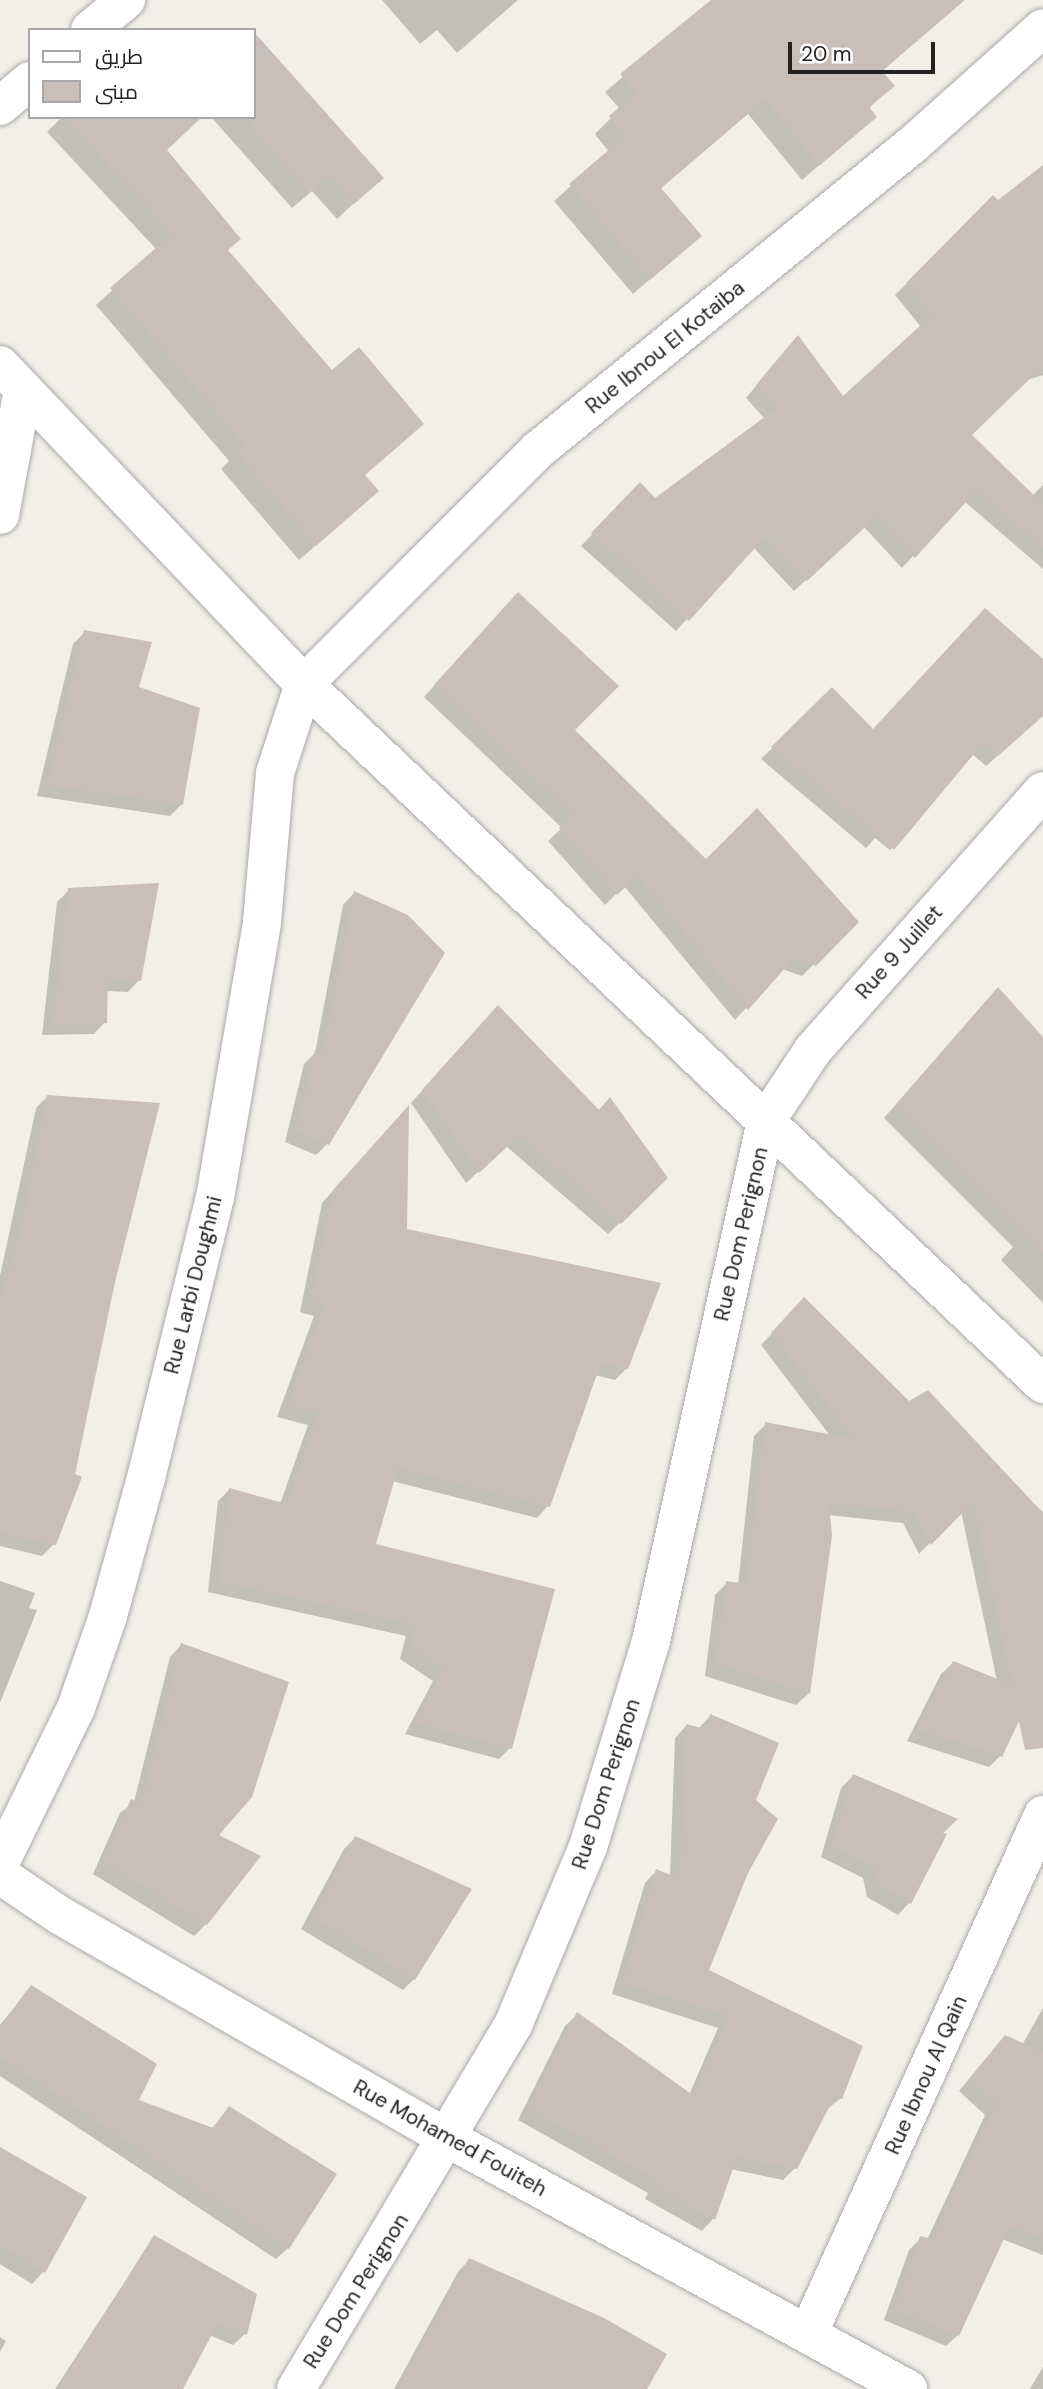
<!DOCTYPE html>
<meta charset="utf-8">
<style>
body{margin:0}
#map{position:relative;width:1043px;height:2389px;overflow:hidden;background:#f2efe9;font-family:"DM Sans",Cairo,sans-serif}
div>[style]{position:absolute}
.shadow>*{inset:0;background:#0003}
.building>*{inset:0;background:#c7bfb8}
.roads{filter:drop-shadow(0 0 2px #a9a9a9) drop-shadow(0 0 2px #a9a9a9)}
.minor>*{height:38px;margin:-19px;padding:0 19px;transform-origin:19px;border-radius:19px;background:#fff}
span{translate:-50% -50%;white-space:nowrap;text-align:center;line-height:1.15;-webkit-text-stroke:6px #fff;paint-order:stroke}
.street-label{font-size:21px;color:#222}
.legend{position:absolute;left:28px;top:28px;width:228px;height:91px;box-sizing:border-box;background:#fff;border:2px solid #a7a7a7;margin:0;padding:9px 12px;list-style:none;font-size:21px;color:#222}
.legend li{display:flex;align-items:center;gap:14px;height:35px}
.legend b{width:35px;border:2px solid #a7a7a7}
.scale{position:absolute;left:788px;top:42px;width:147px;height:32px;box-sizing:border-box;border:4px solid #222;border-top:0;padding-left:9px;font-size:21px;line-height:24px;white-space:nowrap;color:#222;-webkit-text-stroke:5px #fff;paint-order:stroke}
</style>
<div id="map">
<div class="shadow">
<div style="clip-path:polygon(382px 0,518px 0,457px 53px,437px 30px,420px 44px)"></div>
<div style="clip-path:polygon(714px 0,965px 0,881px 72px,893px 86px,868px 109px,875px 117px,802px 180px,748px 114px,660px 189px,700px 236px,633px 294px,554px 201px,609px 152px,595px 134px,620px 109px,605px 92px)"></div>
<div style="clip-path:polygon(254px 34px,381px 178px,337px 219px,312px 191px,292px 208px,211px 117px,254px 117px)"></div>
<div style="clip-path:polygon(62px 117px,159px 117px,165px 151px,227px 250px,332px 372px,363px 476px,361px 506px,299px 560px,221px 469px,229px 461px,96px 305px,157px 250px,47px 132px)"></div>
<div style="clip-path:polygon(1043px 167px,1043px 375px,1011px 385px,970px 435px,1032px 496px,1043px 485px,1043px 569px,964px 501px,902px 568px,864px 527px,794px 591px,753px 547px,676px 631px,581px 546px,640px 485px,654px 501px,765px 419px,746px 398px,787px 349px,843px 399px,921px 327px,895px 295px,993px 197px,998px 202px)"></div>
<div style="clip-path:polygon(506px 606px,572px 730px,706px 862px,856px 922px,802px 976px,782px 969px,735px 1020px,624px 886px,605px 905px,548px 841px,562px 828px,424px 697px)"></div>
<div style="clip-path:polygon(85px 632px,137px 688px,182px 804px,170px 816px,37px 796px,73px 644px)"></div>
<div style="clip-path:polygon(1043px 661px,1043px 715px,986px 766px,972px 754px,890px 850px,875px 838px,866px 848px,761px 759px,832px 690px,872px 731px)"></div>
<div style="clip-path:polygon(69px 890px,139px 980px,128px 992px,106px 991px,105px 1022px,94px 1034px,42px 1035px,57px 902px)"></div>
<div style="clip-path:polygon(354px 893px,328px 1143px,316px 1155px,285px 1142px,304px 1064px,315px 1053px,343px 905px)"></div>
<div style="clip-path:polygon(986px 1001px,1043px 1040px,1043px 1303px,1001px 1260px,1013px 1247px,884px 1118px)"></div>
<div style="clip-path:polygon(486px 1019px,666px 1178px,608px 1234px,506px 1146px,466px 1183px,411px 1103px)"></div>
<div style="clip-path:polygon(48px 1096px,114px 1281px,54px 1544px,42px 1556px,0 1546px,0 1276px,36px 1108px)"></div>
<div style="clip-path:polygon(397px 1119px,405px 1230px,627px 1368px,615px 1380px,595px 1375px,548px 1506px,537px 1518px,392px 1481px,374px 1546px,510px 1748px,499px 1759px,405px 1734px,433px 1681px,400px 1659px,406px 1636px,208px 1592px,218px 1501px,229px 1490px,280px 1504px,308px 1425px,277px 1417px,314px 1316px,300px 1312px,322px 1203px)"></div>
<div style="clip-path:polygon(793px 1311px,1043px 1512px,1043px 1670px,1001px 1755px,989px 1767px,907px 1741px,941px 1674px,953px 1663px,997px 1681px,961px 1511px,919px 1554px,903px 1523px,828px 1515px,830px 1536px,808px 1694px,796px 1705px,705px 1676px,715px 1595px,727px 1583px,738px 1585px,754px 1436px,766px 1424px,831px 1437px,761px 1345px)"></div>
<div style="clip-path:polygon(0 1581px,35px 1593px,29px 1608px,37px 1610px,0 1703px)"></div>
<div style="clip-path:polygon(181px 1645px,216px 1836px,206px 1924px,194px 1936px,93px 1874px,120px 1813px,134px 1802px,170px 1657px)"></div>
<div style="clip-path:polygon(710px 1716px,754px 1801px,747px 1872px,707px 1971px,841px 2098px,826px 2110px,795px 2168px,783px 2180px,730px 2169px,713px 2219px,702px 2231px,645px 2199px,648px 2193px,518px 2120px,565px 2026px,577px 2015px,689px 2095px,718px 2028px,612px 1994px,645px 1883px,656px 1871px,670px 1876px,675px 1738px,686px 1726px,699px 1728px)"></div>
<div style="clip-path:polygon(853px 1776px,944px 1835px,909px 1903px,898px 1915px,867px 1897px,863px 1878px,821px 1857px,841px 1788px)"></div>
<div style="clip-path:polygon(355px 1838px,414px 1979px,403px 1990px,301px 1929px,344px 1849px)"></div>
<div style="clip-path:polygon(31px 1988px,136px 2101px,211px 2129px,230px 2109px,288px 2248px,276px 2259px,0 2076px,0 2025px)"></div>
<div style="clip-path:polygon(1043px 2008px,1043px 2255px,1002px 2239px,958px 2335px,946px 2346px,884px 2320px,909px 2250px,921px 2238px,927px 2240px,985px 2115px,959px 2091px,994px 2049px,1022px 2045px)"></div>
<div style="clip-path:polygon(0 2149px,84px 2197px,43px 2272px,32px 2284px,0 2264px)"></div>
<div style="clip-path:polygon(154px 2237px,245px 2334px,233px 2345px,209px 2335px,182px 2389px,55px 2389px)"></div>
<div style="clip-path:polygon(469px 2260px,645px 2389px,394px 2389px,458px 2272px)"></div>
<div style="clip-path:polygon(0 2337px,6px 2341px,0 2352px)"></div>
<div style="clip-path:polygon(1043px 2367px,1043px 2389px,1030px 2389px)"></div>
</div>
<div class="building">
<div style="clip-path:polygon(711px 0,964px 0,882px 71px,895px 86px,869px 107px,877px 117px,819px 166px,765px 99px,661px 188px,702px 236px,650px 280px,569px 184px,625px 136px,609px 116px,636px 93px,620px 74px)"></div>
<div style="clip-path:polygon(254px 32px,384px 178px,354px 204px,329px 176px,309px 193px,254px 130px)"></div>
<div style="clip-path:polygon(64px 117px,202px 117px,167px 150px,241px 239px,228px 250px,332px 370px,359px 347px,424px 424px,365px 475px,379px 491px,316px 546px,236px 452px,244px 445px,110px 288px,172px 234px)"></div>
<div style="clip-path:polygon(1043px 165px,1043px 366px,972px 435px,1043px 504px,1043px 548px,976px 491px,915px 558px,876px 517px,807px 581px,765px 537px,689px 621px,591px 533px,640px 482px,655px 498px,777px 408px,756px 385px,798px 335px,843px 396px,932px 315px,906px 283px,993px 195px,998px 200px)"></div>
<div style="clip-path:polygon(518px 592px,619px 686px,575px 730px,706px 859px,757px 808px,859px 922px,816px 966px,794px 958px,748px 1010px,637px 876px,617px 895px,559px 828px,573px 815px,434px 685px)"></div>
<div style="clip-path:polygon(985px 608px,1043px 659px,1043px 716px,998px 756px,983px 743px,894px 850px,771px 747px,832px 687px,873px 729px)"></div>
<div style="clip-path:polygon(84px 630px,152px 642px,139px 687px,200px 708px,183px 805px,47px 785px)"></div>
<div style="clip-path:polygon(159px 883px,141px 981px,108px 979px,107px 1023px,53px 1025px,68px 888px)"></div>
<div style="clip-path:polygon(354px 891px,408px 915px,445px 953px,329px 1145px,296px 1130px,315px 1050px,323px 1052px)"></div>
<div style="clip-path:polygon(998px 987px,1043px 1037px,1043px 1254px,895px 1106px)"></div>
<div style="clip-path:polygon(498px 1005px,599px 1110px,610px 1097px,668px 1178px,621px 1224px,519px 1136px,479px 1173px,422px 1090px)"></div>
<div style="clip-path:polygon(47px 1095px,160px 1103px,115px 1282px,75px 1474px,82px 1477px,56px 1545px,0 1533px,0 1300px,21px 1230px)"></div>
<div style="clip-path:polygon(409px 1105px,407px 1229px,661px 1283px,628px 1369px,601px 1363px,550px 1507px,398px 1468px,376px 1544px,555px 1589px,512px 1749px,415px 1723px,443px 1669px,411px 1647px,416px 1625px,219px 1581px,229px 1488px,287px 1504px,318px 1413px,288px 1405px,324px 1305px,311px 1301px,333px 1190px)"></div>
<div style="clip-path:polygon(804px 1297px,909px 1401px,928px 1390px,1043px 1513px,1043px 1748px,1025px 1750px,1019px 1721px,1002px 1757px,917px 1729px,953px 1661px,1012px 1685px,973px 1502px,931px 1545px,915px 1512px,829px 1503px,832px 1536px,810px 1694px,716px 1664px,726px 1581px,747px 1584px,765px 1422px,854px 1439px,771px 1333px)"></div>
<div style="clip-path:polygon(181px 1643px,289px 1682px,252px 1797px,219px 1835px,261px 1856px,207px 1925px,103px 1862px,131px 1799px,142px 1803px)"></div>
<div style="clip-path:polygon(710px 1714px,779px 1743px,756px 1800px,778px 1819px,748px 1873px,709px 1970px,863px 2046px,842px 2099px,834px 2098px,797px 2169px,737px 2157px,715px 2220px,655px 2187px,658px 2181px,528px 2108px,577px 2012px,694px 2096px,728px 2016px,622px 1983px,656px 1869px,680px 1879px,686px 1724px,708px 1730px)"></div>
<div style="clip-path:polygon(853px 1774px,958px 1819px,943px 1833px,947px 1834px,911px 1904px,878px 1885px,874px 1867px,831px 1846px)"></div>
<div style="clip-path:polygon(355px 1836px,472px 1889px,415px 1980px,312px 1917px)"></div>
<div style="clip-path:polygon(31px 1985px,157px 2064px,139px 2100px,213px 2128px,229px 2106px,337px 2174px,289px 2249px,0 2057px,0 2026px)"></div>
<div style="clip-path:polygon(1005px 2035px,1043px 2052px,1043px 2239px,1010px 2226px,959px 2336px,894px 2309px,920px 2236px,932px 2239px,996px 2103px,969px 2079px)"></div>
<div style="clip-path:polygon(0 2147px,87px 2197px,45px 2273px,0 2245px)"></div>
<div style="clip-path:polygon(154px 2235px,257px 2294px,247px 2335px,218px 2323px,183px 2389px,58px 2389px)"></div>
<div style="clip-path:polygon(469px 2258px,604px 2318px,667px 2354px,647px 2389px,398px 2389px)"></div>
</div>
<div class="roads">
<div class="minor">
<div style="left:90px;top:30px;width:47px;rotate:-39.8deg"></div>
<div style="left:0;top:106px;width:39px;rotate:-40deg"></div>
<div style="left:0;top:365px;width:441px;rotate:46.4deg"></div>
<div style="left:304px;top:684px;width:1018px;rotate:43.45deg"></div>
<div style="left:0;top:515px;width:127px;rotate:-79.6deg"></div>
<div style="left:0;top:1863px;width:173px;rotate:-63.9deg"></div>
<div style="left:76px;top:1708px;width:97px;rotate:-70.8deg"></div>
<div style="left:108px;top:1616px;width:143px;rotate:-74.6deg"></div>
<div style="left:146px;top:1478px;width:288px;rotate:-76.2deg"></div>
<div style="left:215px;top:1198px;width:280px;rotate:-80.3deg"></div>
<div style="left:262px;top:922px;width:150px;rotate:-85deg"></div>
<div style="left:275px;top:773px;width:94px;rotate:-72deg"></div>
<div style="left:304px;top:684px;width:331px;rotate:-45deg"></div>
<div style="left:538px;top:450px;width:480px;rotate:-39.2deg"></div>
<div style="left:910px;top:147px;width:178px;rotate:-41.8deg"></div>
<div style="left:0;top:1875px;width:73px;rotate:33.9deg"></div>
<div style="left:61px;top:1916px;width:448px;rotate:29.9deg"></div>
<div style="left:449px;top:2139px;width:523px;rotate:28.58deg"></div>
<div style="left:808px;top:2334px;width:570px;rotate:-65.64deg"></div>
<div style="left:296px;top:2389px;width:424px;rotate:-59.2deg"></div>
<div style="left:513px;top:2025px;width:193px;rotate:-67.2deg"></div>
<div style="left:588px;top:1847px;width:215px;rotate:-73deg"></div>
<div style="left:651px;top:1641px;width:533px;rotate:-77.53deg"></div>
<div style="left:766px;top:1121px;width:85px;rotate:-56.5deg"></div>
<div style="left:813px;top:1050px;width:346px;rotate:-48.4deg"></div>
</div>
</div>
<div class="street-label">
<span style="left:665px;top:347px;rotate:-39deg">Rue Ibnou El Kotaiba</span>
<span style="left:899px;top:952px;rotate:-48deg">Rue 9 Juillet</span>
<span style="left:741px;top:1234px;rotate:-77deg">Rue Dom Perignon</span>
<span style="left:193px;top:1285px;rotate:-76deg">Rue Larbi Doughmi</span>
<span style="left:606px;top:1784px;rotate:-72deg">Rue Dom Perignon</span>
<span style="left:926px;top:2075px;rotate:-66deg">Rue Ibnou Al Qain</span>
<span style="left:450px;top:2138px;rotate:29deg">Rue Mohamed Fouiteh</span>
<span style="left:356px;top:2291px;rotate:-58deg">Rue Dom Perignon</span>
</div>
<ul class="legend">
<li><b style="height:9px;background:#fff"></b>طريق</li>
<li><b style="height:19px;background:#c7bfb8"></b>مبنى</li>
</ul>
<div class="scale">20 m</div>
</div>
